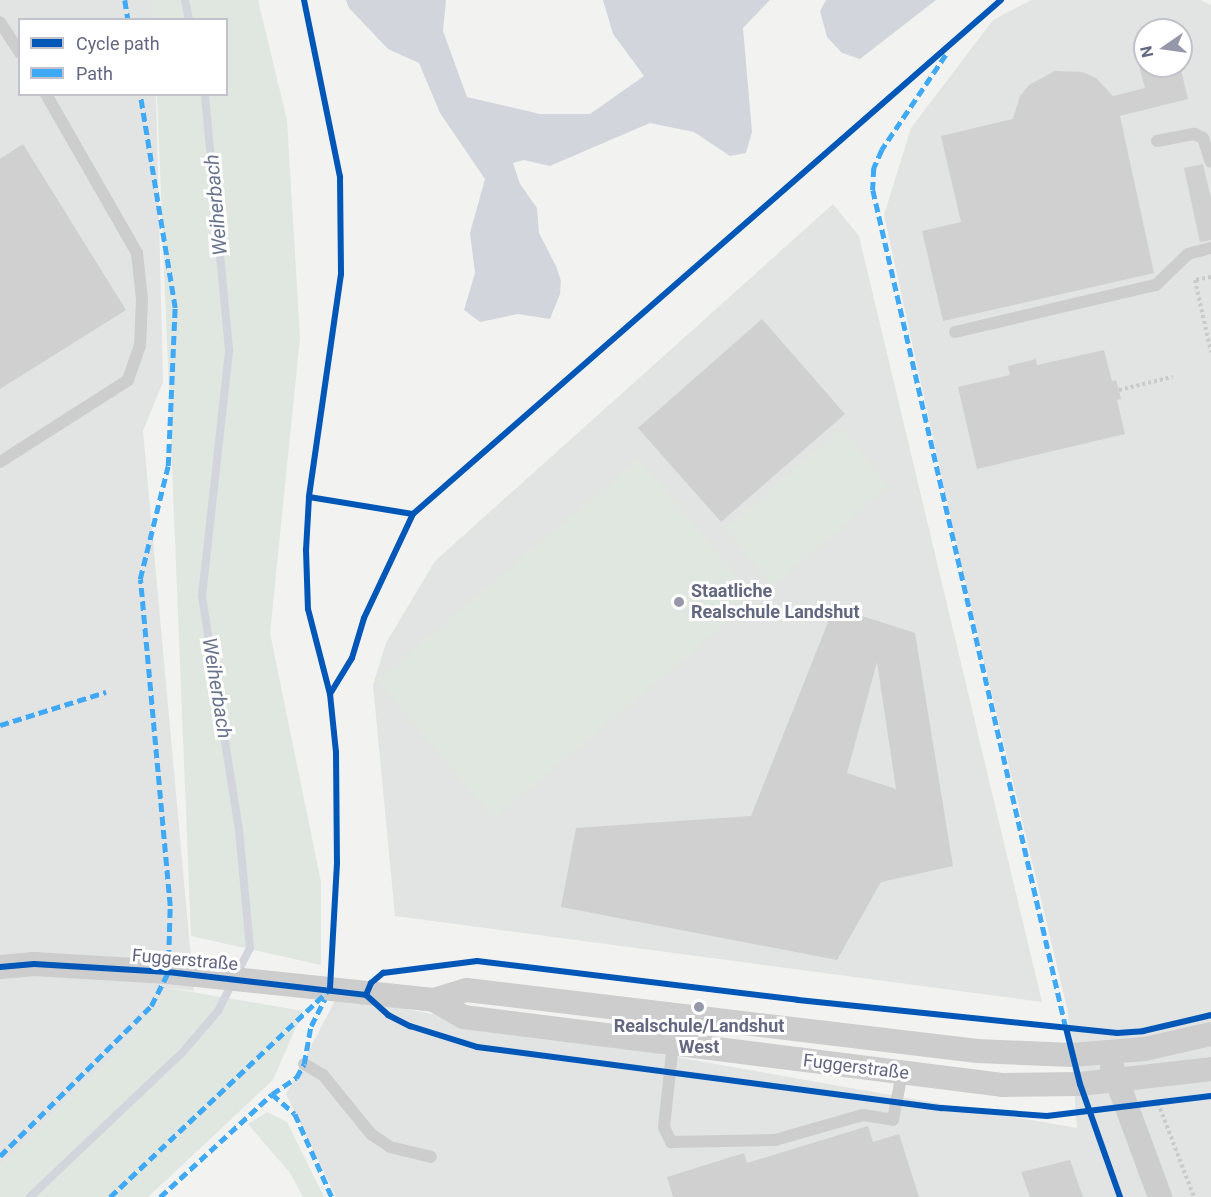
<!DOCTYPE html>
<meta charset="utf-8">
<style>
body{margin:0}
#map{position:relative;width:1211px;height:1197px;overflow:hidden;background:#f2f3f1;font-family:Roboto,sans-serif}
div>[style]{position:absolute}
.built>*{inset:0;background:#e2e3e3}
.green>*{inset:0;background:#e0e6e0}
.water>*{inset:0;background:#d2d5db}
.stream>*{height:8px;margin:-4px;padding:0 4px;transform-origin:4px;border-radius:4px;background:#d2d5db}
.building>*{inset:0;background:#d0d0d1}
.path>*{height:4px;margin-top:-2px;transform-origin:0;background:repeating-linear-gradient(90deg,#cacacb 0 3px,transparent 0 6px)}
.lane>*{height:12px;margin:-6px;padding:0 6px;transform-origin:6px;border-radius:6px;background:#cdcdce}
.street>*{height:24px;margin:-12px;padding:0 12px;transform-origin:12px;border-radius:12px;background:#cdcdce}
.quiet>*{height:4.5px;margin-top:-2.25px;transform-origin:0;background:repeating-linear-gradient(90deg,#3fa9f5 0 9px,transparent 0 13.5px)}
.cycleway>*{height:6px;margin:-3px;padding:0 3px;transform-origin:3px;border-radius:3px;background:#0057b8}
.dots>*{width:16px;height:16px;translate:-50% -50%;box-sizing:border-box;border:3px solid #fff;border-radius:50%}
span{translate:-50% -50%;white-space:nowrap;text-align:center;line-height:1.15;-webkit-text-stroke:6px #fff;paint-order:stroke}
.poi-label{font-size:18px;color:#636780;font-weight:700}
.left{translate:0 -50%;text-align:left}
.street-label{font-size:18px;color:#636780}
.water-label{font-size:20px;color:#68738c;font-style:italic}
.legend{position:absolute;left:18px;top:18px;width:210px;height:78px;box-sizing:border-box;background:#fff;border:2px solid #c1c2cc;margin:0;padding:8px 10px;list-style:none;font-size:18px;color:#636780}
.legend li{display:flex;align-items:center;gap:12px;height:30px}
.legend b{width:30px;border:2px solid #c1c2cc}
.north{position:absolute;left:1133px;top:18px;width:60px;height:60px;box-sizing:border-box;background:#fff;border:2px solid #c1c2cc;border-radius:50%;rotate:257deg;font-size:16px;font-weight:700;line-height:24px;text-align:center;color:#636780}
.north::after{content:'';display:block;margin:auto;width:21px;height:27px;background:#9598a8;clip-path:polygon(50% 0,100% 100%,50% 72%,0 100%)}
</style>
<div id="map">
<div class="built">
<div style="clip-path:polygon(0 0,153px 0,154px 19px,20px 20px,20px 94px,156px 95px,163px 382px,143px 431px,194px 991px,169px 988px,125px 1045px,0 1166px)"></div>
<div style="clip-path:polygon(evenodd,1031px 0,1200px 0,1211px 5px,1211px 1197px,336px 1197px,286px 1094px,337px 997px,1077px 1128px,1068px 1012px,960px 561px,884px 215px,911px 128px,993px 20px,1031px 0,1145px 30px,1181px 30px,1181px 66px,1145px 66px,1145px 30px)"></div>
<div style="clip-path:polygon(833px 204px,859px 236px,1042px 1002px,395px 916px,373px 685px,386px 643px,435px 561px)"></div>
</div>
<div class="green">
<div style="clip-path:polygon(153px 0,258px 0,287px 120px,300px 338px,270px 633px,321px 882px,321px 965px,191px 936px,157px 95px,226px 94px,226px 20px,154px 19px)"></div>
<div style="clip-path:polygon(842px 427px,888px 487px,772px 587px,726px 529px)"></div>
<div style="clip-path:polygon(639px 459px,756px 598px,494px 819px,377px 680px)"></div>
<div style="clip-path:polygon(169px 988px,303px 1011px,273px 1080px,148px 1197px,0 1197px,0 1166px,125px 1045px)"></div>
<div style="clip-path:polygon(267px 1112px,287px 1122px,324px 1197px,303px 1197px,290px 1173px,248px 1124px)"></div>
</div>
<div class="water">
<div style="clip-path:polygon(346px 0,446px 0,443px 31px,467px 97px,540px 114px,590px 114px,644px 76px,613px 34px,603px 0,770px 0,743px 28px,752px 132px,746px 153px,730px 156px,694px 132px,650px 123px,550px 166px,524px 160px,513px 163px,520px 184px,537px 208px,539px 233px,556px 266px,561px 281px,560px 294px,550px 319px,518px 314px,480px 322px,464px 310px,475px 273px,470px 233px,485px 179px,440px 113px,419px 63px,388px 49px,349px 8px)"></div>
<div style="clip-path:polygon(826px 0,936px 0,860px 59px,842px 53px,827px 37px,820px 11px)"></div>
</div>
<div class="stream">
<div style="left:185px;top:0;width:20px;rotate:79deg"></div>
<div style="left:30px;top:1197px;width:209px;rotate:-43.5deg"></div>
<div style="left:182px;top:1053px;width:55px;rotate:-49.4deg"></div>
<div style="left:218px;top:1011px;width:71px;rotate:-63.1deg"></div>
<div style="left:250px;top:948px;width:119px;rotate:-95.3deg"></div>
<div style="left:239px;top:830px;width:237px;rotate:-99deg"></div>
<div style="left:202px;top:596px;width:247px;rotate:-83.7deg"></div>
<div style="left:229px;top:350px;width:257px;rotate:-95.4deg"></div>
</div>
<div class="building">
<div style="clip-path:polygon(1139px 66px,1180px 66px,1188px 99px,1120px 116px,1154px 273px,943px 321px,922px 231px,961px 222px,941px 136px,1013px 119px,1020px 96px,1029px 85px,1055px 71px,1083px 72px,1096px 78px,1113px 96px,1145px 88px)"></div>
<div style="clip-path:polygon(23px 144px,126px 310px,0 389px,0 159px)"></div>
<div style="clip-path:polygon(1203px 164px,1211px 198px,1211px 240px,1200px 242px,1184px 168px)"></div>
<div style="clip-path:polygon(762px 319px,845px 414px,721px 522px,638px 428px)"></div>
<div style="clip-path:polygon(1104px 350px,1112px 381px,1116px 380px,1119px 390px,1121px 399px,1117px 400px,1125px 434px,977px 469px,958px 387px,1010px 375px,1008px 366px,1036px 359px,1037px 365px)"></div>
<div style="clip-path:polygon(evenodd,834px 607px,915px 633px,953px 866px,881px 882px,837px 960px,561px 907px,576px 828px,751px 816px,834px 607px,877px 662px,896px 789px,847px 773px,877px 662px)"></div>
<div style="clip-path:polygon(868px 1126px,873px 1142px,899px 1134px,919px 1197px,673px 1197px,667px 1177px,744px 1153px,747px 1163px)"></div>
<div style="clip-path:polygon(1070px 1160px,1083px 1197px,1030px 1197px,1021px 1172px)"></div>
</div>
<div class="path">
<div style="left:1211px;top:277px;width:16px;rotate:169deg"></div>
<div style="left:1195px;top:280px;width:74px;rotate:77.5deg"></div>
<div style="left:1119px;top:390px;width:55px;rotate:-13.8deg"></div>
<div style="left:1158px;top:1103px;width:101px;rotate:69deg"></div>
</div>
<div class="lane">
<div style="left:0;top:22px;width:37px;rotate:57deg"></div>
<div style="left:1157px;top:141px;width:38px;rotate:-11deg"></div>
<div style="left:1194px;top:134px;width:10px;rotate:24deg"></div>
<div style="left:1203px;top:138px;width:25px;rotate:72deg"></div>
<div style="left:955px;top:332px;width:206px;rotate:-13.2deg"></div>
<div style="left:1156px;top:285px;width:45px;rotate:-44.1deg"></div>
<div style="left:1188px;top:254px;width:24px;rotate:-15deg"></div>
<div style="left:0;top:462px;width:152px;rotate:-32.6deg"></div>
<div style="left:128px;top:380px;width:36px;rotate:-71deg"></div>
<div style="left:140px;top:346px;width:47px;rotate:-87.6deg"></div>
<div style="left:142px;top:299px;width:46px;rotate:-96.2deg"></div>
<div style="left:137px;top:253px;width:183px;rotate:-119.8deg"></div>
<div style="left:676px;top:1015px;width:113px;rotate:96.1deg"></div>
<div style="left:664px;top:1127px;width:17px;rotate:65deg"></div>
<div style="left:671px;top:1142px;width:104px;rotate:-1.1deg"></div>
<div style="left:775px;top:1140px;width:91px;rotate:-15.9deg"></div>
<div style="left:863px;top:1115px;width:30px;rotate:9deg"></div>
<div style="left:893px;top:1120px;width:48px;rotate:-79.2deg"></div>
<div style="left:304px;top:1064px;width:22px;rotate:30deg"></div>
<div style="left:323px;top:1075px;width:76px;rotate:50.9deg"></div>
<div style="left:371px;top:1134px;width:23px;rotate:34deg"></div>
<div style="left:390px;top:1147px;width:42px;rotate:13.7deg"></div>
</div>
<div class="street">
<div style="left:0;top:967px;width:34px;rotate:-5deg"></div>
<div style="left:34px;top:964px;width:134px;rotate:3.4deg"></div>
<div style="left:168px;top:972px;width:267px;rotate:6deg"></div>
<div style="left:434px;top:1000px;width:34px;rotate:-17deg"></div>
<div style="left:467px;top:990px;width:514px;rotate:6.82deg"></div>
<div style="left:977px;top:1051px;width:95px;rotate:2.4deg"></div>
<div style="left:1072px;top:1055px;width:73px;rotate:-4.7deg"></div>
<div style="left:1145px;top:1049px;width:68px;rotate:-12.8deg"></div>
<div style="left:434px;top:1000px;width:34px;rotate:30deg"></div>
<div style="left:464px;top:1017px;width:542px;rotate:7.2deg"></div>
<div style="left:1002px;top:1085px;width:78px;rotate:-0.7deg"></div>
<div style="left:1080px;top:1084px;width:132px;rotate:-6.5deg"></div>
<div style="left:1112px;top:1067px;width:139px;rotate:69.7deg"></div>
</div>
<div class="quiet">
<div style="left:125px;top:0;width:20px;rotate:81deg"></div>
<div style="left:946px;top:55px;width:115px;rotate:124deg"></div>
<div style="left:882px;top:150px;width:20px;rotate:114deg"></div>
<div style="left:874px;top:168px;width:22px;rotate:93deg"></div>
<div style="left:873px;top:190px;width:860px;rotate:77.03deg"></div>
<div style="left:0;top:725px;width:111px;rotate:-17.3deg"></div>
<div style="left:272px;top:1094px;width:30px;rotate:41deg"></div>
<div style="left:295px;top:1114px;width:91px;rotate:66deg"></div>
<div style="left:0;top:1156px;width:213px;rotate:-44.8deg"></div>
<div style="left:151px;top:1006px;width:38px;rotate:-63deg"></div>
<div style="left:168px;top:972px;width:66px;rotate:-88.3deg"></div>
<div style="left:170px;top:906px;width:328px;rotate:-95.2deg"></div>
<div style="left:140px;top:579px;width:116px;rotate:-76.1deg"></div>
<div style="left:168px;top:466px;width:158px;rotate:-87.5deg"></div>
<div style="left:175px;top:308px;width:217px;rotate:-99.3deg"></div>
<div style="left:110px;top:1197px;width:303px;rotate:-43.4deg"></div>
<div style="left:160px;top:1197px;width:152px;rotate:-42.6deg"></div>
<div style="left:272px;top:1094px;width:29px;rotate:-34deg"></div>
<div style="left:296px;top:1078px;width:16px;rotate:-60deg"></div>
<div style="left:304px;top:1064px;width:39px;rotate:-80deg"></div>
<div style="left:311px;top:1026px;width:30px;rotate:-63deg"></div>
</div>
<div class="cycleway">
<div style="left:304px;top:0;width:181px;rotate:78.5deg"></div>
<div style="left:340px;top:177px;width:97px;rotate:89.4deg"></div>
<div style="left:341px;top:274px;width:225px;rotate:98.2deg"></div>
<div style="left:309px;top:497px;width:53px;rotate:93.2deg"></div>
<div style="left:306px;top:550px;width:59px;rotate:88.1deg"></div>
<div style="left:308px;top:609px;width:88px;rotate:75.5deg"></div>
<div style="left:330px;top:694px;width:58px;rotate:84.1deg"></div>
<div style="left:336px;top:752px;width:111px;rotate:89.5deg"></div>
<div style="left:337px;top:863px;width:126px;rotate:93.2deg"></div>
<div style="left:309px;top:497px;width:105px;rotate:9.3deg"></div>
<div style="left:330px;top:694px;width:42px;rotate:-58.6deg"></div>
<div style="left:352px;top:658px;width:42px;rotate:-73.3deg"></div>
<div style="left:364px;top:618px;width:115px;rotate:-64.8deg"></div>
<div style="left:413px;top:514px;width:781px;rotate:-41.16deg"></div>
<div style="left:0;top:967px;width:34px;rotate:-5deg"></div>
<div style="left:34px;top:964px;width:134px;rotate:3.4deg"></div>
<div style="left:168px;top:972px;width:199px;rotate:6.6deg"></div>
<div style="left:366px;top:995px;width:30px;rotate:42deg"></div>
<div style="left:388px;top:1015px;width:25px;rotate:27deg"></div>
<div style="left:410px;top:1026px;width:70px;rotate:17.4deg"></div>
<div style="left:477px;top:1047px;width:469px;rotate:7.5deg"></div>
<div style="left:942px;top:1108px;width:105px;rotate:4.4deg"></div>
<div style="left:1047px;top:1116px;width:165px;rotate:-7deg"></div>
<div style="left:366px;top:995px;width:13px;rotate:-67deg"></div>
<div style="left:371px;top:983px;width:16px;rotate:-40deg"></div>
<div style="left:383px;top:973px;width:95px;rotate:-7.3deg"></div>
<div style="left:477px;top:961px;width:323px;rotate:6.9deg"></div>
<div style="left:798px;top:1000px;width:321px;rotate:5.9deg"></div>
<div style="left:1117px;top:1033px;width:26px;rotate:-4deg"></div>
<div style="left:1143px;top:1031px;width:70px;rotate:-13.2deg"></div>
<div style="left:1066px;top:1028px;width:58px;rotate:76deg"></div>
<div style="left:1080px;top:1084px;width:120px;rotate:70.5deg"></div>
</div>
<div class="dots">
<div style="left:679px;top:602px;background:#9598a8"></div>
<div style="left:699px;top:1007px;background:#9598a8"></div>
</div>
<div class="poi-label">
<span class="left" style="left:691px;top:602px">Staatliche<br>Realschule Landshut</span>
<span style="left:699px;top:1037px">Realschule/Landshut<br>West</span>
</div>
<div class="street-label">
<span style="left:185px;top:960px;rotate:5deg">Fuggerstraße</span>
<span style="left:856px;top:1067px;rotate:7deg">Fuggerstraße</span>
</div>
<div class="water-label">
<span style="left:216px;top:205px;rotate:-95deg">Weiherbach</span>
<span style="left:217px;top:688px;rotate:81deg">Weiherbach</span>
</div>
<ul class="legend">
<li><b style="height:8px;background:#0057b8"></b>Cycle path</li>
<li><b style="height:8px;background:#3fa9f5"></b>Path</li>
</ul>
<div class="north">N</div>
</div>
